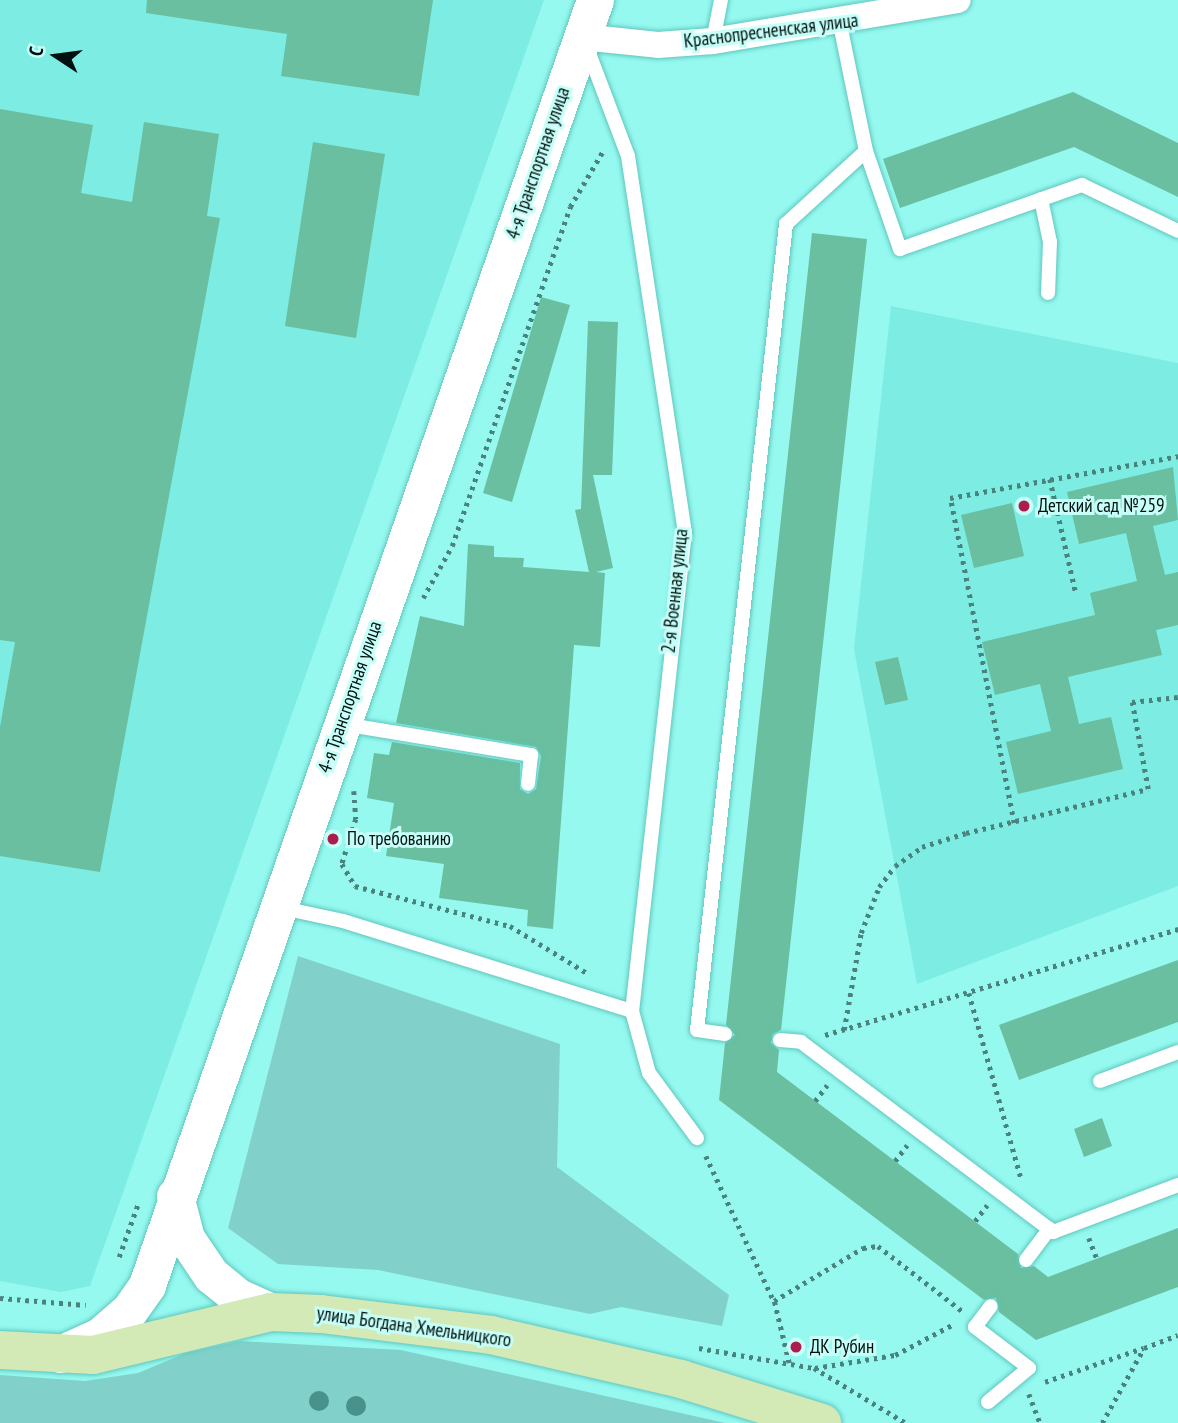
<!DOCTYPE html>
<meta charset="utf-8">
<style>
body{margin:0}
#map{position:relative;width:1178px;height:1423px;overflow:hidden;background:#95f9f0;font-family:"PT Sans Narrow",sans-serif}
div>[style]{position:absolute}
.built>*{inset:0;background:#7dece3}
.green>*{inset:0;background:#81d1ca}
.building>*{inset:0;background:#69bf9f}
.path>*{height:4.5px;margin-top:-2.25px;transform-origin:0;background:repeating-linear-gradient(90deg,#4a837e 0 3.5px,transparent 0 8.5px)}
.roads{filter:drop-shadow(0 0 2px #61c6bd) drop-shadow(0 0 2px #61c6bd)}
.service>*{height:14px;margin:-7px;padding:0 7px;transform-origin:7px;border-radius:7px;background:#fff}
.minor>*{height:26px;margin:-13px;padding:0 13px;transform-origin:13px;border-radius:13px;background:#fff}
.secondary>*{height:37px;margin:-18.5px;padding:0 18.5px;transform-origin:18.5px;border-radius:18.5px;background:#fff}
.primary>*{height:38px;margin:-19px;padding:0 19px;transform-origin:19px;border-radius:19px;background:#d3e9b6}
.trees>*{width:20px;height:20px;margin:-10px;border-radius:50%;background:#49918b}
.dots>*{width:19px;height:19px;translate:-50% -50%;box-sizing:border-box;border:4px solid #c6fff8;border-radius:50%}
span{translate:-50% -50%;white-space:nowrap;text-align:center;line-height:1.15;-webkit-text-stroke:6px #c6fff8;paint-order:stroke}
.street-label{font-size:19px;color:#00100f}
.poi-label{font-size:19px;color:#00100f}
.left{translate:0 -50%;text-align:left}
.north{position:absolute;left:21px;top:21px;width:70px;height:70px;-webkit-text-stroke:5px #c6fff8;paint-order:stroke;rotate:283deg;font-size:19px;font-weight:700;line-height:28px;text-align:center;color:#00100f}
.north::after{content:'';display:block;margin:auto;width:24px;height:32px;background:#00100f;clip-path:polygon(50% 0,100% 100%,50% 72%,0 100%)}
</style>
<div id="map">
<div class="built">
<div style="clip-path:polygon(0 0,544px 0,90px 1286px,61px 1292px,0 1281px)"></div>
<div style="clip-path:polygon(891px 306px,1178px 363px,1178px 886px,917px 984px,854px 649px)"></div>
</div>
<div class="green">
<div style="clip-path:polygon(298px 956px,560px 1044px,557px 1167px,729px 1295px,722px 1326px,621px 1307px,590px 1314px,378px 1270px,278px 1264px,228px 1228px)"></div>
<div style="clip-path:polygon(240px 1341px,401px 1350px,725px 1423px,0 1423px,0 1375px,85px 1381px,138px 1373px,186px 1353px)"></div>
</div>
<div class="building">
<div style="clip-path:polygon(147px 0,433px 0,419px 96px,281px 76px,287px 34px,146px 13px)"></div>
<div style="clip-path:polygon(1073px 92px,1178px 143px,1178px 197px,1074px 147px,900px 208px,883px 159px)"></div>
<div style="clip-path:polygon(0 109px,93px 125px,81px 193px,132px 202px,144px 122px,219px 134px,207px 216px,220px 218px,100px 872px,0 856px,0 727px,15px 642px,0 640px)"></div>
<div style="clip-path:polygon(313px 142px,385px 154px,356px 338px,285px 326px)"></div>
<div style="clip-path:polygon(812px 233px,867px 239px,781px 1030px,773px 1034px,771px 1043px,779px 1050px,777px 1072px,1018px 1254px,1021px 1268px,1034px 1266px,1048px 1277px,1178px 1228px,1178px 1287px,1036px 1340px,999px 1312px,996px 1298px,984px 1300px,719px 1100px,725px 1043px,735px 1035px,726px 1025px)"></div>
<div style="clip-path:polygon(541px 297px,570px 305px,512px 502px,483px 493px)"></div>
<div style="clip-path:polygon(588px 321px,618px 322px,612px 475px,593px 475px,613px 568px,596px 572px,605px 573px,600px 647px,574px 645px,553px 929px,527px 926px,528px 910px,439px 898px,444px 864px,386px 856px,394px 803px,367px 798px,374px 753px,389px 755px,392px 742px,520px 763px,520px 789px,528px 794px,536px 789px,541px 756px,536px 747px,396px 723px,420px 616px,464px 626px,468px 544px,494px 546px,494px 557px,524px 558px,523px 567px,589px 572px,575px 510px,581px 509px)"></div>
<div style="clip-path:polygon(1173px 467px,1178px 520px,1153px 526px,1165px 575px,1178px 572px,1178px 625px,1156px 630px,1162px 655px,1068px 677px,1079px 724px,1111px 717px,1123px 769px,1018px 794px,1006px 742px,1051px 731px,1040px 684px,995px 695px,982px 642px,1095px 615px,1090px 593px,1137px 581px,1126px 533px,1079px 544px,1067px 492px)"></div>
<div style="clip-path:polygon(1012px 503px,1024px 556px,974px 568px,961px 515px)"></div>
<div style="clip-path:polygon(898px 657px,908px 700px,885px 705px,875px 662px)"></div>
<div style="clip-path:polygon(1178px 960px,1178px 1022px,1019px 1080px,999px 1025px)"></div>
<div style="clip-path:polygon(1102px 1118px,1112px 1146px,1084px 1157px,1074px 1129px)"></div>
</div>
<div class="path">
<div style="left:1050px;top:479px;width:117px;rotate:77.2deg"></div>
<div style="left:423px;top:598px;width:60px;rotate:-60.9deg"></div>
<div style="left:452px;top:546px;width:359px;rotate:-70.8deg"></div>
<div style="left:570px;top:207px;width:65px;rotate:-59.5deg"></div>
<div style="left:354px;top:791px;width:28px;rotate:86deg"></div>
<div style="left:356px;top:819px;width:47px;rotate:107.3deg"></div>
<div style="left:342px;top:864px;width:26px;rotate:59deg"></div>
<div style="left:355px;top:886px;width:160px;rotate:14.5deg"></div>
<div style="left:510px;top:926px;width:90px;rotate:31.4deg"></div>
<div style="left:1014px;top:823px;width:331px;rotate:-101.1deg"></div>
<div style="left:950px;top:498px;width:232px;rotate:-10.4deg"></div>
<div style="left:969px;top:993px;width:195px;rotate:74.3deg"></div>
<div style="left:844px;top:1030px;width:98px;rotate:-80.1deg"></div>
<div style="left:861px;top:933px;width:49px;rotate:-68.6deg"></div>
<div style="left:879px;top:887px;width:26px;rotate:-53deg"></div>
<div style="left:895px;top:866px;width:33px;rotate:-35deg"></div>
<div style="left:922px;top:847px;width:46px;rotate:-17.7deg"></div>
<div style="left:966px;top:833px;width:187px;rotate:-13.6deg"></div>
<div style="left:1148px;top:789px;width:88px;rotate:-100.4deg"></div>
<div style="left:1132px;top:702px;width:46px;rotate:-6.2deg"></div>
<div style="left:825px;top:1035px;width:369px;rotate:-16.7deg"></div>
<div style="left:815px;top:1101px;width:20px;rotate:-53deg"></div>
<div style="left:706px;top:1156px;width:160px;rotate:64.9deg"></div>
<div style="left:895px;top:1161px;width:20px;rotate:-53deg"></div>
<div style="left:975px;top:1221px;width:20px;rotate:-53deg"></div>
<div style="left:1089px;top:1238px;width:22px;rotate:69deg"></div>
<div style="left:119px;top:1257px;width:59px;rotate:-70.3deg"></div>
<div style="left:0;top:1298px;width:86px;rotate:4.7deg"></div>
<div style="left:699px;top:1348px;width:117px;rotate:9.9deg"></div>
<div style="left:814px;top:1368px;width:107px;rotate:30.9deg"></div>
<div style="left:789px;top:1363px;width:64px;rotate:-103.6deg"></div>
<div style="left:774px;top:1301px;width:104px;rotate:-30.8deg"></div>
<div style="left:863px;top:1248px;width:15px;rotate:-8deg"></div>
<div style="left:878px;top:1246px;width:106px;rotate:37.7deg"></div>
<div style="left:815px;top:1368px;width:81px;rotate:-9.2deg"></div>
<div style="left:895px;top:1355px;width:67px;rotate:-27.7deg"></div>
<div style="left:1045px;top:1382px;width:104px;rotate:-19.1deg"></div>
<div style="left:1029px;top:1394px;width:31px;rotate:69deg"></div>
<div style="left:1102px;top:1423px;width:86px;rotate:-60.8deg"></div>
<div style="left:1144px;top:1348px;width:36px;rotate:-21deg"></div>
</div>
<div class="roads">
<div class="service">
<div style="left:713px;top:41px;width:42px;rotate:-79deg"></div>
<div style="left:587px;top:48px;width:116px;rotate:69.2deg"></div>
<div style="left:628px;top:156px;width:380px;rotate:81.4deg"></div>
<div style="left:685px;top:532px;width:482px;rotate:96.3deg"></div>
<div style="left:632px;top:1011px;width:64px;rotate:74.7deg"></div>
<div style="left:649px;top:1073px;width:81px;rotate:53.6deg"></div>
<div style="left:866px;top:151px;width:104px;rotate:70.9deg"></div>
<div style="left:900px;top:249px;width:193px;rotate:-19.4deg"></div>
<div style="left:1082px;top:185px;width:106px;rotate:25.6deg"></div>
<div style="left:1041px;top:199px;width:44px;rotate:78.2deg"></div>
<div style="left:1050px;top:242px;width:51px;rotate:92.2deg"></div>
<div style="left:343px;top:724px;width:191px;rotate:9.4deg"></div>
<div style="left:531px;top:755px;width:29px;rotate:96deg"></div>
<div style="left:278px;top:907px;width:66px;rotate:12.2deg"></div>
<div style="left:343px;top:921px;width:303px;rotate:17.3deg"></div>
<div style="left:725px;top:1034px;width:28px;rotate:-172deg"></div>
<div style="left:697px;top:1030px;width:811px;rotate:-83.7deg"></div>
<div style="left:786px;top:224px;width:108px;rotate:-42.4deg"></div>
<div style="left:866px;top:151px;width:130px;rotate:-101.6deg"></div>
<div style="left:780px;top:1040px;width:21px;rotate:5deg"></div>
<div style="left:801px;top:1042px;width:316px;rotate:37deg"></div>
<div style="left:1053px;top:1232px;width:134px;rotate:-20.6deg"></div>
<div style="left:1100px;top:1081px;width:83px;rotate:-20.4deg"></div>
<div style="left:1026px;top:1260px;width:39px;rotate:-53deg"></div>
<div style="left:988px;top:1402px;width:53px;rotate:-39.7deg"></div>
<div style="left:1029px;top:1368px;width:68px;rotate:-142.8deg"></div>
<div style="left:975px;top:1327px;width:26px;rotate:-53deg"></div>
</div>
<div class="minor">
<div style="left:582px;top:37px;width:76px;rotate:6deg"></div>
<div style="left:658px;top:45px;width:55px;rotate:-4.2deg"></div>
<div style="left:713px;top:41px;width:248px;rotate:-9.5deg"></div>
</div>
<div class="secondary">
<div style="left:175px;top:1196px;width:43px;rotate:75.3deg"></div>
<div style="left:186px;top:1238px;width:45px;rotate:56deg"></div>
<div style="left:211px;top:1275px;width:35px;rotate:39deg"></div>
<div style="left:238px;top:1297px;width:36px;rotate:24deg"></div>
<div style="left:60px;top:1354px;width:44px;rotate:-24.2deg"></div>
<div style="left:100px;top:1336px;width:38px;rotate:-41deg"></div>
<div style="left:129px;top:1311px;width:32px;rotate:-55deg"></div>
<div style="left:147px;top:1285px;width:1361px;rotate:-70.78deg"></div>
</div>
<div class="primary">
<div style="left:0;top:1350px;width:93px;rotate:3.1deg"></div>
<div style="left:93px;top:1355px;width:183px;rotate:-13.6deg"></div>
<div style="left:271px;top:1312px;width:50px;rotate:2.3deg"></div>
<div style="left:321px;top:1314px;width:171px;rotate:7deg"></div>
<div style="left:491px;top:1335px;width:195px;rotate:13deg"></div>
<div style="left:681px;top:1379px;width:148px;rotate:17.3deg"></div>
</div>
</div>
<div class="trees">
<div style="left:319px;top:1401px"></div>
<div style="left:356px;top:1406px"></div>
</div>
<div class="dots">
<div style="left:1024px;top:506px;background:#ad1c4e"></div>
<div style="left:333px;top:839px;background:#ad1c4e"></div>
<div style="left:796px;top:1347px;background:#ad1c4e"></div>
</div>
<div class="street-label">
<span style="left:771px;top:31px;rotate:-7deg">Краснопресненская улица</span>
<span style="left:538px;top:163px;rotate:-71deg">4-я Транспортная улица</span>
<span style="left:675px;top:591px;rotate:-84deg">2-я Военная улица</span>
<span style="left:350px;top:697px;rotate:-71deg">4-я Транспортная улица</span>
<span style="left:414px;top:1327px;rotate:8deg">улица Богдана Хмельницкого</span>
</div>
<div class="poi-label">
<span class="left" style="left:1038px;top:506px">Детский сад №259</span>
<span class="left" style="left:347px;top:839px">По требованию</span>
<span class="left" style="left:810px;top:1347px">ДК Рубин</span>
</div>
<div class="north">С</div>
</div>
